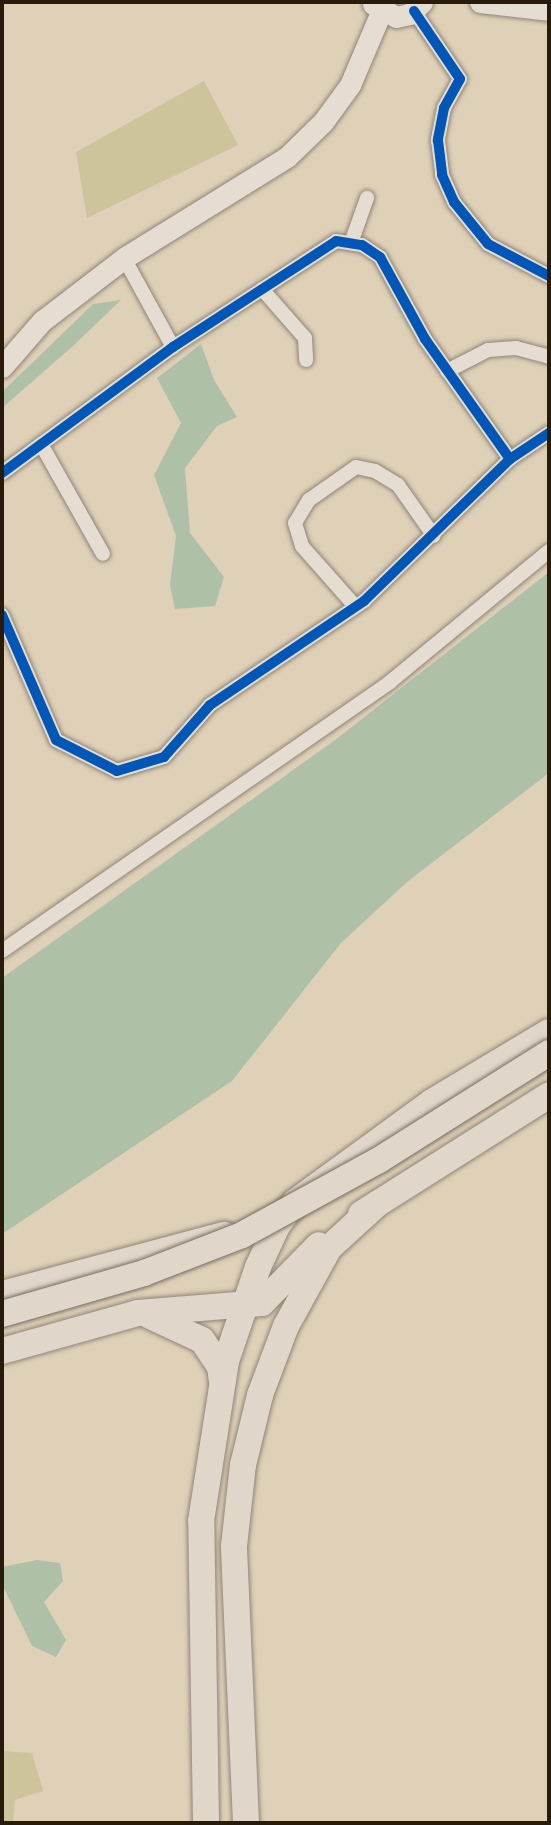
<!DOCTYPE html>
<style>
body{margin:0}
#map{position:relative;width:551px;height:1825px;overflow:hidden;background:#dfd0b8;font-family:Vollkorn,serif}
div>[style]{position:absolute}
.green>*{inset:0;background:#cdc49b}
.water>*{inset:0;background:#afc0a9}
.roads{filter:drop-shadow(0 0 2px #8f8576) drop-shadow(0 0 2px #8f8576)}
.street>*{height:14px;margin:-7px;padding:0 7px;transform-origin:7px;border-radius:7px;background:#e5ddd1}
.secondary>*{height:21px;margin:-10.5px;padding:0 10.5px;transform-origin:10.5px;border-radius:10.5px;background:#e5ddd1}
.highway>*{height:26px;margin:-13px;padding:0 13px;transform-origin:13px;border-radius:13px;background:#e0d7ca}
.bridges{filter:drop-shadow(0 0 2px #766c5e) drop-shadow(0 0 2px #766c5e)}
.highway-bridge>*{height:26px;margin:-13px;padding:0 13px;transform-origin:13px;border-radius:13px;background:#e0d7ca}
.cycleway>*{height:10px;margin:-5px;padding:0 5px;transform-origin:5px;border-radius:5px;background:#0057b8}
span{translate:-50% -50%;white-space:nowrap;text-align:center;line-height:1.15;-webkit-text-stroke:7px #f5e2c6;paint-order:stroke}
.frame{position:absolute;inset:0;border:4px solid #291b0c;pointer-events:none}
</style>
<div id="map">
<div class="green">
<div style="clip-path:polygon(204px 81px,238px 145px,87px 218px,76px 152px)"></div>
<div style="clip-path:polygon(2px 1751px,32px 1753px,43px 1791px,15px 1800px,13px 1823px,2px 1823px)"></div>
</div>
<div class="water">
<div style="clip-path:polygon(121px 300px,73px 346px,2px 408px,2px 392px,93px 304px)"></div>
<div style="clip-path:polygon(201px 344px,214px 380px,237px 417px,217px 426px,185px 468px,190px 533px,224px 577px,215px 606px,175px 609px,170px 585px,176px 536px,154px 475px,181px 423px,157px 378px)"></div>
<div style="clip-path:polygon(549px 572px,549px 773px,407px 882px,341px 943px,232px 1081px,2px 1234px,2px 978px,335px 740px)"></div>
<div style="clip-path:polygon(37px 1560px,60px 1563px,63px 1581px,44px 1602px,66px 1640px,56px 1657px,32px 1646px,2px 1584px,2px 1567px)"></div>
</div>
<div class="roads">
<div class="street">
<div style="left:414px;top:11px;width:82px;rotate:55.9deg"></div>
<div style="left:460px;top:79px;width:33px;rotate:119deg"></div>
<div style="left:444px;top:108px;width:33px;rotate:101deg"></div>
<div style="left:438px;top:140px;width:35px;rotate:83deg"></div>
<div style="left:442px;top:175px;width:30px;rotate:66deg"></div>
<div style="left:454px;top:202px;width:54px;rotate:51deg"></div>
<div style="left:488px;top:244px;width:69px;rotate:27.7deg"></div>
<div style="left:351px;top:243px;width:48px;rotate:-70.4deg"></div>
<div style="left:124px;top:258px;width:102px;rotate:61.2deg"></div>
<div style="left:262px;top:289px;width:65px;rotate:48.7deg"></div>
<div style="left:305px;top:338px;width:22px;rotate:87deg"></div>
<div style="left:447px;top:371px;width:46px;rotate:-27.1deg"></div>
<div style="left:488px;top:350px;width:28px;rotate:-4deg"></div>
<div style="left:516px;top:348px;width:34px;rotate:15deg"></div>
<div style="left:41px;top:444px;width:126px;rotate:60.6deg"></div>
<div style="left:2px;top:473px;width:212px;rotate:-36.4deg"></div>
<div style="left:173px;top:347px;width:194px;rotate:-33deg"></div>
<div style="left:336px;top:241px;width:26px;rotate:9deg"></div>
<div style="left:362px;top:245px;width:22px;rotate:34deg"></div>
<div style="left:380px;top:257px;width:94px;rotate:61.2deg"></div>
<div style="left:425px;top:339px;width:147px;rotate:54.7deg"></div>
<div style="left:355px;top:606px;width:80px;rotate:-131.5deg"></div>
<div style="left:302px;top:546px;width:24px;rotate:-107deg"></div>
<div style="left:295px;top:523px;width:27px;rotate:-59deg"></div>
<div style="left:309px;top:500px;width:57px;rotate:-35.1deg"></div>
<div style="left:356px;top:467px;width:19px;rotate:12deg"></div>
<div style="left:375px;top:471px;width:27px;rotate:31deg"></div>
<div style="left:398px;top:485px;width:62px;rotate:54.8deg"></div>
<div style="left:2px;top:615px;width:136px;rotate:66.6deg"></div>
<div style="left:56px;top:740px;width:68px;rotate:26.9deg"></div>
<div style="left:117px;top:771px;width:49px;rotate:-16.6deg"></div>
<div style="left:164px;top:757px;width:69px;rotate:-48.5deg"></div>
<div style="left:210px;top:705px;width:186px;rotate:-34deg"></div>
<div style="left:364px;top:601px;width:204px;rotate:-44.2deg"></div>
<div style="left:510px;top:459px;width:47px;rotate:-33.7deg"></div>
<div style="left:2px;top:951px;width:472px;rotate:-34.7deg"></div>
<div style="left:390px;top:682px;width:206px;rotate:-39.5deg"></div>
</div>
<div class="secondary">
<div style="left:480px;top:2px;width:69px;rotate:6.6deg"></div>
<div style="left:373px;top:4px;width:26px;rotate:29deg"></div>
<div style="left:396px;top:17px;width:14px;rotate:-12deg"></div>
<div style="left:410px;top:14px;width:17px;rotate:-45deg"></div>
<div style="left:2px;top:367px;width:61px;rotate:-49deg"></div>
<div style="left:42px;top:321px;width:103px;rotate:-37.5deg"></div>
<div style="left:124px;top:258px;width:192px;rotate:-31.8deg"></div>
<div style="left:287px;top:157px;width:50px;rotate:-44.2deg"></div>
<div style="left:323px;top:122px;width:46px;rotate:-53.9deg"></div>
<div style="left:350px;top:85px;width:79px;rotate:-67deg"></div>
</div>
<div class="highway">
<div style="left:361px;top:1214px;width:222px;rotate:-32.3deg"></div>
<div style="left:2px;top:1294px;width:230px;rotate:-14.9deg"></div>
<div style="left:150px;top:1316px;width:57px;rotate:24.8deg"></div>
<div style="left:202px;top:1340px;width:32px;rotate:56deg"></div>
<div style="left:220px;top:1367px;width:14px;rotate:82deg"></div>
<div style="left:2px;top:1351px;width:141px;rotate:-15.6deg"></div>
<div style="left:138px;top:1313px;width:124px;rotate:-4.6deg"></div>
<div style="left:262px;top:1303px;width:81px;rotate:-45.5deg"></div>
<div style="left:206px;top:1823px;width:302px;rotate:-90.9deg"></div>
<div style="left:201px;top:1521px;width:162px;rotate:-81.1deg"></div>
<div style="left:226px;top:1361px;width:99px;rotate:-71.2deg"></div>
<div style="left:258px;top:1267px;width:45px;rotate:-65.1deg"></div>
<div style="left:277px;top:1226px;width:30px;rotate:-53deg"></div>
<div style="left:295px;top:1202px;width:170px;rotate:-36.1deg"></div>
<div style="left:432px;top:1102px;width:136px;rotate:-30.9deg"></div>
<div style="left:246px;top:1823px;width:277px;rotate:-92.5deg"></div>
<div style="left:234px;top:1546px;width:81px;rotate:-83.7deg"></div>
<div style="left:243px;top:1465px;width:72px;rotate:-76.3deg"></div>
<div style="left:260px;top:1395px;width:74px;rotate:-69.4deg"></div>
<div style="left:286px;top:1326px;width:89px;rotate:-61.1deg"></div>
<div style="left:329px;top:1248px;width:65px;rotate:-42.5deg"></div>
</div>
</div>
<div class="bridges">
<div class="highway-bridge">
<div style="left:2px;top:1314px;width:148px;rotate:-16.1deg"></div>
<div style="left:144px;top:1273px;width:105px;rotate:-21.2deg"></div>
<div style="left:242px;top:1235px;width:156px;rotate:-28.7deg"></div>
<div style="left:379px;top:1160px;width:201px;rotate:-32.2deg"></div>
</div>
</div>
<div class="cycleway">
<div style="left:414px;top:11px;width:82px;rotate:55.9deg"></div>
<div style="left:460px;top:79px;width:33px;rotate:119deg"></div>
<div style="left:444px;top:108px;width:33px;rotate:101deg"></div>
<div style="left:438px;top:140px;width:35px;rotate:83deg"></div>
<div style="left:442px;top:175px;width:30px;rotate:66deg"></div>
<div style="left:454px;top:202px;width:54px;rotate:51deg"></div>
<div style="left:488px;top:244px;width:69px;rotate:27.7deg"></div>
<div style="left:2px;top:473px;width:212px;rotate:-36.4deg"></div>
<div style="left:173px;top:347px;width:194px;rotate:-33deg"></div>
<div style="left:336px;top:241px;width:26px;rotate:9deg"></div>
<div style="left:362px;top:245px;width:22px;rotate:34deg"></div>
<div style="left:380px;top:257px;width:94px;rotate:61.2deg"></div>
<div style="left:425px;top:339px;width:147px;rotate:54.7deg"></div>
<div style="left:2px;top:615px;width:136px;rotate:66.6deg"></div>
<div style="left:56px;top:740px;width:68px;rotate:26.9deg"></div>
<div style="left:117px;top:771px;width:49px;rotate:-16.6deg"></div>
<div style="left:164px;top:757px;width:69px;rotate:-48.5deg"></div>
<div style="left:210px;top:705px;width:186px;rotate:-34deg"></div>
<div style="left:364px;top:601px;width:204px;rotate:-44.2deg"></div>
<div style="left:510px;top:459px;width:47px;rotate:-33.7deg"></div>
</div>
<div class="frame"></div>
</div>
